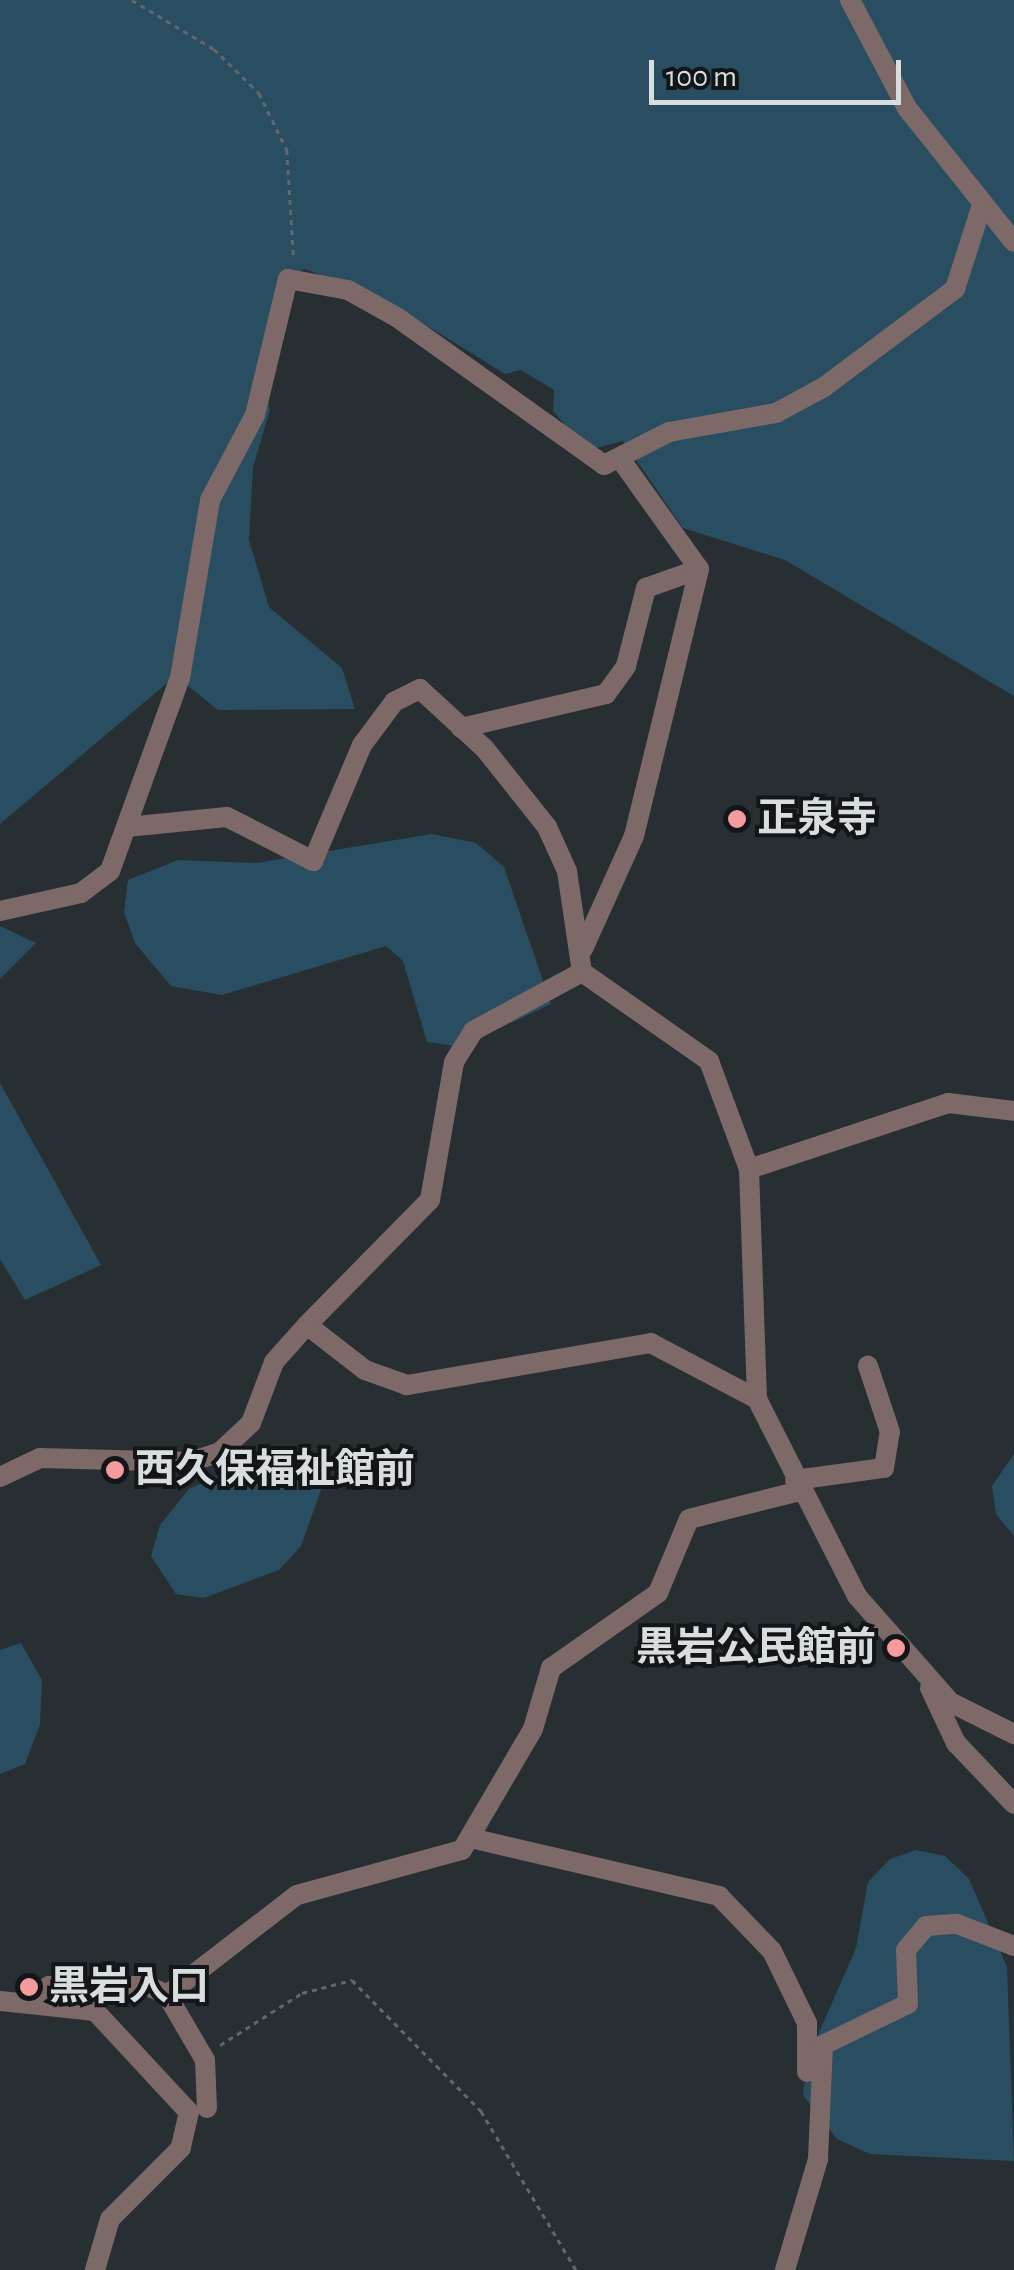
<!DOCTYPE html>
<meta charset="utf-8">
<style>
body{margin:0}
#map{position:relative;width:1014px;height:2270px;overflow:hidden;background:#282f33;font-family:"Alegreya Sans","Noto Sans JP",sans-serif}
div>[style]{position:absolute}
.green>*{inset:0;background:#294e61}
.path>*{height:2.5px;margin-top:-1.25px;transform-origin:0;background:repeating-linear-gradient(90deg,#61676b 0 5px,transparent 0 10px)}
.minor>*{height:20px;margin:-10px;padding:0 10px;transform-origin:10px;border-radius:10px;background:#7e6969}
.tertiary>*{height:20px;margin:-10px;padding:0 10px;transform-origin:10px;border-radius:10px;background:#7e6969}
.dots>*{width:28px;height:28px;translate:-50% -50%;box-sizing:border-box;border:5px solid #131618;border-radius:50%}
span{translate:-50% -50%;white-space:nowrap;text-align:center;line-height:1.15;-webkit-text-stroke:8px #131618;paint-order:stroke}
.poi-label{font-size:40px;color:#d8dddf;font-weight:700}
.left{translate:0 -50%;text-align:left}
.right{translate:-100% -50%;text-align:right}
.scale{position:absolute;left:649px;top:60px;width:252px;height:45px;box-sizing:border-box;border:5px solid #d8dddf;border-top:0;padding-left:12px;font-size:30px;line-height:35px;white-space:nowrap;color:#d8dddf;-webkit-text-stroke:8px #131618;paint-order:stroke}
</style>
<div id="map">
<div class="green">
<div style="clip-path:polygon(0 0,1014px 0,1014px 696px,785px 560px,683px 528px,623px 441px,596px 448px,573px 434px,553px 411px,554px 390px,521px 370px,505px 374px,384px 299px,305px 269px,287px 276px,261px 373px,270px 410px,253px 467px,249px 540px,269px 607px,342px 668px,355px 709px,218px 710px,187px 685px,166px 684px,0 824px)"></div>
<div style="clip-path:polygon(432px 834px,476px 843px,504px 867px,551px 1004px,460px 1047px,427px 1042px,403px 961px,386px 946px,222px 995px,171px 986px,135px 943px,124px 912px,128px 880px,178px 860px,256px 863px)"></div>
<div style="clip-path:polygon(0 926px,36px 943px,0 979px)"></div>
<div style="clip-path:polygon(0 1083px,101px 1265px,25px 1300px,0 1259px)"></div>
<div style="clip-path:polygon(270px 1451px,295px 1456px,321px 1490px,301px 1546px,279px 1570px,204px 1598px,176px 1594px,151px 1556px,160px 1525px,189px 1489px)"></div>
<div style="clip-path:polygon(1014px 1454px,1014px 1536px,996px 1514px,992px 1486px)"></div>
<div style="clip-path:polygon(21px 1643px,42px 1680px,40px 1724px,25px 1764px,0 1774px,0 1650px)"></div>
<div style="clip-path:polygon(916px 1850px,945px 1856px,969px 1879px,1007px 1967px,1014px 2161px,870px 2154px,837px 2139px,803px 2095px,807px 2060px,856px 1948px,868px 1882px,890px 1859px)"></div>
</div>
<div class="path">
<div style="left:132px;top:0;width:96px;rotate:30.9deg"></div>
<div style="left:214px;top:49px;width:63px;rotate:44.4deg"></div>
<div style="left:259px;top:93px;width:64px;rotate:63.8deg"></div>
<div style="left:287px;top:150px;width:110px;rotate:86.4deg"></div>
<div style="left:220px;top:2045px;width:97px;rotate:-32.4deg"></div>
<div style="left:302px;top:1993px;width:52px;rotate:-14.6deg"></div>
<div style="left:352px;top:1980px;width:184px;rotate:45.4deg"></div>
<div style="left:481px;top:2111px;width:185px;rotate:59.1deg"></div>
</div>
<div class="minor">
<div style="left:850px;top:0;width:122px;rotate:62.2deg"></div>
<div style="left:907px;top:108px;width:171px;rotate:51.4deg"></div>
<div style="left:461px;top:728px;width:149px;rotate:-13.2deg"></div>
<div style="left:606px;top:694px;width:34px;rotate:-54deg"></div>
<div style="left:626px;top:666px;width:81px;rotate:-75.6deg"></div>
<div style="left:646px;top:588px;width:56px;rotate:-19.7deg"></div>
<div style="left:699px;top:569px;width:134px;rotate:-125.6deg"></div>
<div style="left:127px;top:827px;width:100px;rotate:-5.7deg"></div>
<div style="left:227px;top:817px;width:97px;rotate:27.1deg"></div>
<div style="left:313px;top:861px;width:126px;rotate:-67.1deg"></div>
<div style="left:362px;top:745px;width:54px;rotate:-53.3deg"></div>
<div style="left:394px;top:702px;width:29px;rotate:-27deg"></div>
<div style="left:420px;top:689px;width:88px;rotate:42.7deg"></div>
<div style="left:485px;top:749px;width:100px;rotate:51.5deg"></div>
<div style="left:547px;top:827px;width:48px;rotate:65.6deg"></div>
<div style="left:567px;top:871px;width:102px;rotate:81.6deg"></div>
<div style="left:0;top:911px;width:83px;rotate:-12.5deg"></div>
<div style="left:81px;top:893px;width:36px;rotate:-37deg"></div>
<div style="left:110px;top:871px;width:205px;rotate:-70.1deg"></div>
<div style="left:180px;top:678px;width:181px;rotate:-80.4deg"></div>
<div style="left:210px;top:500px;width:96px;rotate:-62.1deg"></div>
<div style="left:255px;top:415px;width:140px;rotate:-76.4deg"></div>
<div style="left:288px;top:279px;width:61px;rotate:10.4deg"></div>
<div style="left:348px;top:290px;width:57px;rotate:29.2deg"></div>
<div style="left:398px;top:318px;width:253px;rotate:35.5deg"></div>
<div style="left:604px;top:465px;width:73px;rotate:-26.9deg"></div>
<div style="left:669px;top:432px;width:109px;rotate:-10.1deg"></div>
<div style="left:776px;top:413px;width:55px;rotate:-28.4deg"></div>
<div style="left:824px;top:387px;width:164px;rotate:-36.8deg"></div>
<div style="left:955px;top:289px;width:85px;rotate:-72.2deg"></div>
<div style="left:583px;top:949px;width:124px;rotate:-65.7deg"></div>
<div style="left:634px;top:836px;width:275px;rotate:-76.3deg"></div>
<div style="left:749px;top:1169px;width:210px;rotate:-18.3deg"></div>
<div style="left:948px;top:1103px;width:66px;rotate:6.9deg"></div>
<div style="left:757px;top:1399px;width:120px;rotate:-152.2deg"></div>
<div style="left:651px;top:1343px;width:248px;rotate:170.2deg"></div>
<div style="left:407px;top:1385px;width:45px;rotate:-160.3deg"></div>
<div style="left:365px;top:1370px;width:73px;rotate:-142.2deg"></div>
<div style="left:307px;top:1325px;width:175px;rotate:-45.5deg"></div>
<div style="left:430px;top:1200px;width:140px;rotate:-80.1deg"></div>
<div style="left:454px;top:1062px;width:36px;rotate:-58deg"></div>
<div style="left:473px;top:1031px;width:124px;rotate:-28.4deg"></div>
<div style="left:582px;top:972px;width:155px;rotate:35deg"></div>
<div style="left:709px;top:1061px;width:115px;rotate:69.7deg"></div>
<div style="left:749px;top:1169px;width:230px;rotate:88deg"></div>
<div style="left:757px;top:1399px;width:221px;rotate:63.1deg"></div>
<div style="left:857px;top:1596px;width:141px;rotate:48.7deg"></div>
<div style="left:950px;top:1702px;width:72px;rotate:26.6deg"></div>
<div style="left:795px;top:1480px;width:90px;rotate:-7.7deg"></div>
<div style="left:884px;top:1468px;width:36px;rotate:-81deg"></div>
<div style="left:890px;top:1432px;width:70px;rotate:-108.4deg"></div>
<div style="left:930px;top:1688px;width:61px;rotate:64.7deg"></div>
<div style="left:956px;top:1743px;width:84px;rotate:46.4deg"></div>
<div style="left:475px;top:1839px;width:251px;rotate:13.1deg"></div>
<div style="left:719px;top:1896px;width:76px;rotate:46.1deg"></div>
<div style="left:772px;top:1951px;width:80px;rotate:64.1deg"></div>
<div style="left:807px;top:2023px;width:49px;rotate:90deg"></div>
<div style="left:167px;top:1995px;width:75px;rotate:59.7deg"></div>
<div style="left:205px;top:2060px;width:48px;rotate:87.6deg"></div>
<div style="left:30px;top:2002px;width:25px;rotate:-40deg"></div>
<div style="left:49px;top:1986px;width:99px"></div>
<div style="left:148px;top:1986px;width:21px;rotate:25deg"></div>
<div style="left:167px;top:1995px;width:164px;rotate:-37.6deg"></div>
<div style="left:297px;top:1895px;width:171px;rotate:-15.3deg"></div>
<div style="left:462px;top:1850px;width:140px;rotate:-59.6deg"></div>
<div style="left:533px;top:1729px;width:64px;rotate:-73.6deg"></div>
<div style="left:551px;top:1668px;width:131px;rotate:-35deg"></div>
<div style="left:658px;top:1593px;width:80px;rotate:-67.3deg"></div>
<div style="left:689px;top:1519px;width:114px;rotate:-14.2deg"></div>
<div style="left:785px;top:2270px;width:116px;rotate:-73.4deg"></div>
<div style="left:818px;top:2159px;width:114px;rotate:-87.5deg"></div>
<div style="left:823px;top:2045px;width:94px;rotate:-25.8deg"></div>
<div style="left:908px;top:2004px;width:54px;rotate:-92.1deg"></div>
<div style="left:906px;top:1950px;width:31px;rotate:-50deg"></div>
<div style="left:926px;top:1926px;width:31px;rotate:-4deg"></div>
<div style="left:957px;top:1924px;width:61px;rotate:21.1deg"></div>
</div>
<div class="tertiary">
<div style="left:0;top:1477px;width:44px;rotate:-25.4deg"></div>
<div style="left:40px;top:1458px;width:150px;rotate:1.5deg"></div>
<div style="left:190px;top:1462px;width:32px;rotate:-18deg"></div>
<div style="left:220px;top:1452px;width:42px;rotate:-43.1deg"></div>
<div style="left:251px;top:1423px;width:65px;rotate:-69.3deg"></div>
<div style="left:274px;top:1362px;width:50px;rotate:-48.3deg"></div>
<div style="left:0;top:2001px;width:96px;rotate:6deg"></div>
<div style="left:95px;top:2011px;width:138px;rotate:47.1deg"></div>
<div style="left:189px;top:2112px;width:37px;rotate:103deg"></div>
<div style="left:181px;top:2148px;width:100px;rotate:135deg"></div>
<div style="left:110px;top:2219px;width:53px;rotate:106.4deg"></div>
</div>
<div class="dots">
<div style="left:737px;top:819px;background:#f59b9e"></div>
<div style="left:115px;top:1470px;background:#f59b9e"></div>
<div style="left:896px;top:1648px;background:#f59b9e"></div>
<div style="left:29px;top:1987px;background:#f59b9e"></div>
</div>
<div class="poi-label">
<span class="left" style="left:757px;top:819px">正泉寺</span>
<span class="left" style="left:135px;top:1470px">西久保福祉館前</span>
<span class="right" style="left:876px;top:1648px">黒岩公民館前</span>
<span class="left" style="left:49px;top:1987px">黒岩入口</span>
</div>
<div class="scale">100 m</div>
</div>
